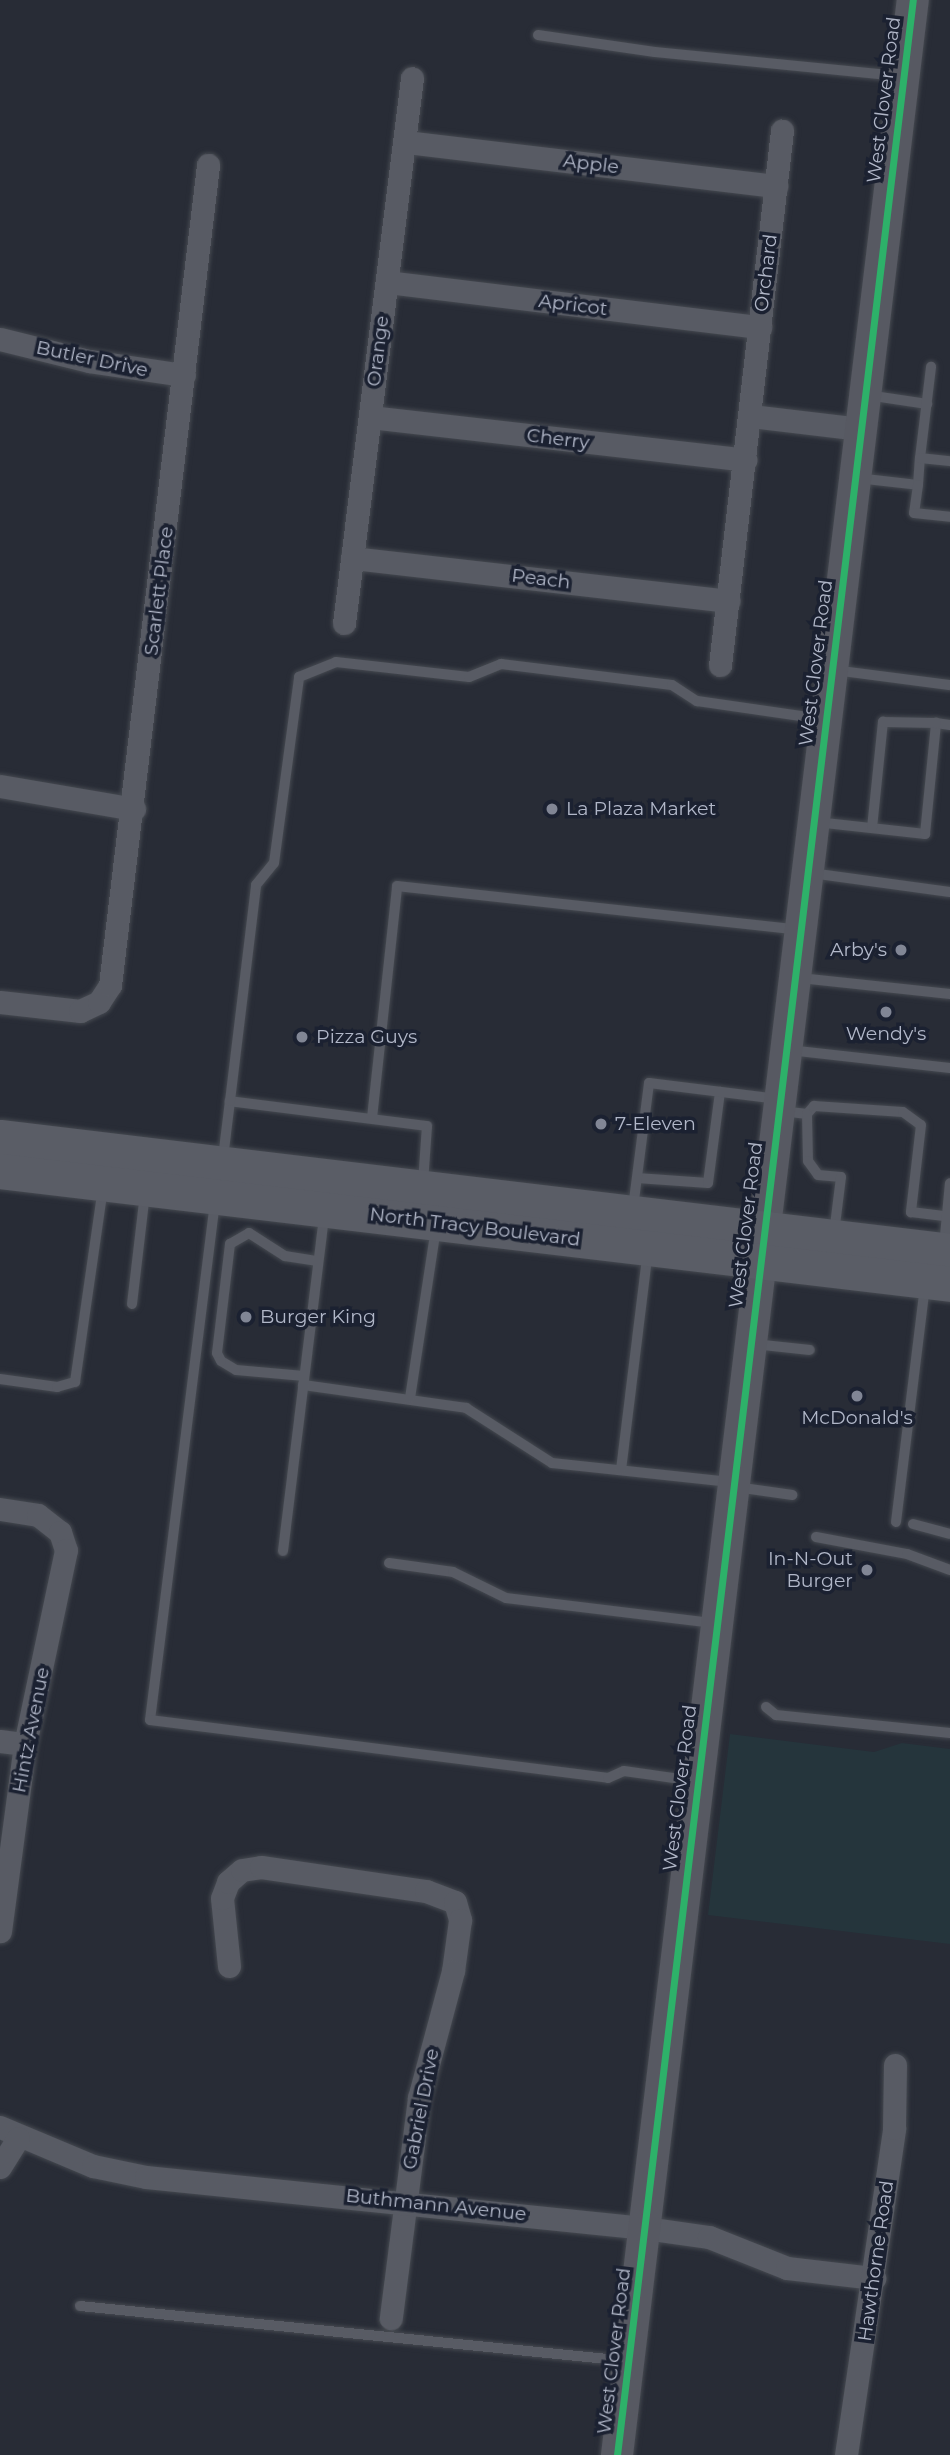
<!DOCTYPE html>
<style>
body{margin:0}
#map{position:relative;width:950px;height:2455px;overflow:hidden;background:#282c36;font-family:Montserrat,sans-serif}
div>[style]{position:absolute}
.green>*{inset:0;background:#25353c}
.roads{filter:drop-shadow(0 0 2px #454950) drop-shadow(0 0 2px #454950)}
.lane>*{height:10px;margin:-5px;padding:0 5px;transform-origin:5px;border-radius:5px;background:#585b64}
.street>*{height:23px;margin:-11.5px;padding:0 11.5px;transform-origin:11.5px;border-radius:11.5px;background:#585b64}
.secondary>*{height:32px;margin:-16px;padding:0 16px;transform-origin:16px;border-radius:16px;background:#575962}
.primary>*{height:35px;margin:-17.5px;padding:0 17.5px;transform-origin:17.5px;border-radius:17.5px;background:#5a5d66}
.cycleway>*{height:7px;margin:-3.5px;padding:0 3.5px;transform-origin:3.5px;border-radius:3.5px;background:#2db169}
.dots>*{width:19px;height:19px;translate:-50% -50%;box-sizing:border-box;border:4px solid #1b2131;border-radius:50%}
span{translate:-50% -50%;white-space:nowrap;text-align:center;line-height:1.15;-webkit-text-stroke:7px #1b2131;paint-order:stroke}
.street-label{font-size:19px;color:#b1b7c8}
.poi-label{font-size:19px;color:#b1b7c8}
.left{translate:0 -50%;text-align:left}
.right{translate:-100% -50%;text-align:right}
</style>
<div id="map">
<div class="green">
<div style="clip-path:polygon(730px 1734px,874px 1752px,902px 1743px,950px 1749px,950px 1944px,708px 1915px)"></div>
</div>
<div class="roads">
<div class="lane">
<div style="left:538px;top:35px;width:118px;rotate:8.3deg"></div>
<div style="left:655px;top:52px;width:245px;rotate:5.6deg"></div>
<div style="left:867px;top:395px;width:61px;rotate:8.5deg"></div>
<div style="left:920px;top:458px;width:92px;rotate:-83.1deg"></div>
<div style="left:857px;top:478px;width:61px;rotate:6.5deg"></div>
<div style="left:918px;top:485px;width:27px;rotate:-86deg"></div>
<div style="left:920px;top:458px;width:30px;rotate:6deg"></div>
<div style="left:918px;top:485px;width:28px;rotate:98deg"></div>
<div style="left:914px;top:513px;width:36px;rotate:6deg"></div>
<div style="left:834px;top:670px;width:117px;rotate:7.4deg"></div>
<div style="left:816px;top:822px;width:110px;rotate:6.3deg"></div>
<div style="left:925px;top:834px;width:112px;rotate:-84.3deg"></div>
<div style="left:936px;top:723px;width:14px;rotate:8deg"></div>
<div style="left:872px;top:828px;width:107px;rotate:-84.1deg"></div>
<div style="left:883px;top:722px;width:53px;rotate:1.1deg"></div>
<div style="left:811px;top:873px;width:140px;rotate:7.8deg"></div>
<div style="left:800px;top:978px;width:151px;rotate:6.1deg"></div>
<div style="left:789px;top:1050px;width:162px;rotate:6.4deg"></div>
<div style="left:782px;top:1111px;width:25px;rotate:7deg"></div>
<div style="left:807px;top:1114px;width:11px;rotate:-49deg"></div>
<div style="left:814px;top:1106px;width:89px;rotate:3.9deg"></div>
<div style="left:903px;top:1112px;width:22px;rotate:36deg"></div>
<div style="left:921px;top:1125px;width:88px;rotate:96.6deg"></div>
<div style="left:911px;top:1212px;width:35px;rotate:7deg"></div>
<div style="left:807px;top:1114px;width:47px;rotate:88.8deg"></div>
<div style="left:808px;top:1161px;width:17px;rotate:54deg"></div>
<div style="left:818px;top:1175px;width:23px;rotate:5deg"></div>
<div style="left:841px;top:1177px;width:56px;rotate:97.1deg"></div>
<div style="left:372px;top:1118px;width:233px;rotate:-83.8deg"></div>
<div style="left:397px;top:886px;width:404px;rotate:6.2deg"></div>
<div style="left:223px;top:1158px;width:57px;rotate:-83deg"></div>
<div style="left:637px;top:1178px;width:71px;rotate:4deg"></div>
<div style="left:708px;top:1183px;width:92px;rotate:-82.5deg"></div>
<div style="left:423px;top:1183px;width:57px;rotate:-86deg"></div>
<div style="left:427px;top:1126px;width:199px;rotate:-172.8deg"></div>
<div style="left:230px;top:1101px;width:218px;rotate:-83.1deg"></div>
<div style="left:256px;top:885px;width:28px;rotate:-51deg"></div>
<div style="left:274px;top:863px;width:188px;rotate:-82.3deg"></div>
<div style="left:299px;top:677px;width:40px;rotate:-22deg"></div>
<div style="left:336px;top:662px;width:134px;rotate:6.4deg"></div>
<div style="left:469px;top:677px;width:35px;rotate:-22deg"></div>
<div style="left:501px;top:664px;width:172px;rotate:7deg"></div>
<div style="left:672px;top:685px;width:30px;rotate:33deg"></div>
<div style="left:697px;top:701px;width:126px;rotate:8.2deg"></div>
<div style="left:215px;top:1202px;width:522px;rotate:97.15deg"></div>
<div style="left:150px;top:1720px;width:462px;rotate:7.2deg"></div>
<div style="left:608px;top:1778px;width:17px;rotate:-24deg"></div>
<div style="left:624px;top:1771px;width:71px;rotate:8.1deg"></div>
<div style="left:633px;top:1208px;width:126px;rotate:-82.7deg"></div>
<div style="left:649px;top:1083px;width:130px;rotate:7.1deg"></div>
<div style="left:944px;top:1246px;width:63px;rotate:-84.6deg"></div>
<div style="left:132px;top:1304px;width:112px;rotate:-83.3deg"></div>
<div style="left:754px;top:1344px;width:56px;rotate:6.1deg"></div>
<div style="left:304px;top:1376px;width:68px;rotate:-175deg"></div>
<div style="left:236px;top:1370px;width:17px;rotate:-149deg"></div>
<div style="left:221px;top:1361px;width:9px;rotate:-117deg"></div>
<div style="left:217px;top:1353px;width:110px;rotate:-83.2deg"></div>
<div style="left:230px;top:1244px;width:22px;rotate:-30deg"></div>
<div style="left:249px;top:1233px;width:43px;rotate:32.6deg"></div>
<div style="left:285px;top:1256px;width:33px;rotate:9deg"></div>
<div style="left:0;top:1379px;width:58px;rotate:8deg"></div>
<div style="left:57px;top:1387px;width:19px;rotate:-16deg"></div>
<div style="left:75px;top:1382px;width:196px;rotate:-81.8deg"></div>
<div style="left:303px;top:1385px;width:165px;rotate:8deg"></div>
<div style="left:466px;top:1408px;width:102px;rotate:32.6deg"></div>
<div style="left:552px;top:1463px;width:179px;rotate:6.1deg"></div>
<div style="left:410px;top:1398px;width:172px;rotate:-81.3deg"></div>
<div style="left:621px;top:1470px;width:221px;rotate:-83deg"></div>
<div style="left:736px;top:1487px;width:57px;rotate:8.1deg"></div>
<div style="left:896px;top:1522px;width:239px;rotate:-83deg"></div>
<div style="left:913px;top:1524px;width:38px;rotate:15deg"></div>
<div style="left:816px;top:1537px;width:93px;rotate:10.6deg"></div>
<div style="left:907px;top:1554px;width:46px;rotate:20.4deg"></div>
<div style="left:283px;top:1551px;width:338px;rotate:-83deg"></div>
<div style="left:389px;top:1563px;width:65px;rotate:8deg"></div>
<div style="left:453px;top:1572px;width:59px;rotate:26.1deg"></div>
<div style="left:506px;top:1598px;width:209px;rotate:6.9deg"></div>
<div style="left:766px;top:1707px;width:13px;rotate:39deg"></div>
<div style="left:776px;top:1715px;width:175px;rotate:5.9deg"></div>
<div style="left:80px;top:2306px;width:550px;rotate:5.74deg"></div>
</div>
<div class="street">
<div style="left:406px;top:142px;width:373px;rotate:6.8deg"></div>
<div style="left:387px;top:282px;width:376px;rotate:6.9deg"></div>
<div style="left:0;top:339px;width:92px;rotate:13.9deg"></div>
<div style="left:89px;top:361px;width:96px;rotate:8.4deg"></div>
<div style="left:751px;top:416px;width:110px;rotate:6.8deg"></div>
<div style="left:370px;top:417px;width:378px;rotate:6.5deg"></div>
<div style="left:352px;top:558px;width:379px;rotate:6.5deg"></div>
<div style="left:344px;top:623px;width:549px;rotate:-82.89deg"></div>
<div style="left:720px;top:665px;width:538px;rotate:-83.38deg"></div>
<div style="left:0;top:786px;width:136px;rotate:9.7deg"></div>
<div style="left:0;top:1002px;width:81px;rotate:6.4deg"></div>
<div style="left:80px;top:1011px;width:21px;rotate:-25deg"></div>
<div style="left:99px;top:1002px;width:20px;rotate:-57deg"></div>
<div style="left:110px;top:985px;width:826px;rotate:-83.18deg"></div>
<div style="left:0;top:1509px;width:38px;rotate:9deg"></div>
<div style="left:38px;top:1515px;width:28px;rotate:38deg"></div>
<div style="left:60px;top:1532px;width:19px;rotate:72deg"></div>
<div style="left:66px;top:1550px;width:198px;rotate:101.9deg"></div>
<div style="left:25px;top:1744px;width:189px;rotate:97.6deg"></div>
<div style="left:0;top:1741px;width:25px;rotate:7deg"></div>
<div style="left:229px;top:1966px;width:68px;rotate:-95.9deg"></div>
<div style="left:222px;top:1898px;width:17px;rotate:-69deg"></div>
<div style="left:228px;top:1882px;width:18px;rotate:-41deg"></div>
<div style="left:242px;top:1870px;width:19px;rotate:-9deg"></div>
<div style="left:261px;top:1867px;width:167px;rotate:8.3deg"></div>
<div style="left:426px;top:1891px;width:31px;rotate:21deg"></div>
<div style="left:455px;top:1902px;width:19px;rotate:74deg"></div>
<div style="left:460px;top:1920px;width:51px;rotate:97.8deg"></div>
<div style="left:453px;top:1971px;width:131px;rotate:105deg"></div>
<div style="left:419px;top:2098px;width:222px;rotate:97.3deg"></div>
<div style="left:0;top:2127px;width:101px;rotate:22.8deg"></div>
<div style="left:93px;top:2166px;width:54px;rotate:11.7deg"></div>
<div style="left:146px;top:2177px;width:502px;rotate:5.84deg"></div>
<div style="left:645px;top:2228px;width:65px;rotate:8deg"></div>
<div style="left:709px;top:2237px;width:84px;rotate:21.7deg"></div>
<div style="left:787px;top:2268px;width:88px;rotate:6.6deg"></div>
<div style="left:0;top:2167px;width:34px;rotate:-58deg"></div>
<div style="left:846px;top:2455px;width:331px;rotate:-81.6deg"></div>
<div style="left:894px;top:2128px;width:63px;rotate:-89.1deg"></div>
</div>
<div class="secondary">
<div style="left:617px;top:2455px;width:2473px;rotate:-83.13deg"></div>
</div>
<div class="primary">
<div style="left:0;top:1137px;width:957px;rotate:6.84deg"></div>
<div style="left:0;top:1171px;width:957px;rotate:6.78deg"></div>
</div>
</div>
<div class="cycleway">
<div style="left:617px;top:2455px;width:2473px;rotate:-83.13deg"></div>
</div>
<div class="dots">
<div style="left:552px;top:809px;background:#818695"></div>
<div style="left:901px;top:950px;background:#818695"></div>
<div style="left:886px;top:1012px;background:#818695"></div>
<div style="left:302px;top:1037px;background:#818695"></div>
<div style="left:601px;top:1124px;background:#818695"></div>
<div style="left:246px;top:1317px;background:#818695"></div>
<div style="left:857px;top:1396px;background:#818695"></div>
<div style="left:867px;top:1570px;background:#818695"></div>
</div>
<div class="street-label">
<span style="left:884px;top:100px;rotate:-83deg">West Clover Road</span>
<span style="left:591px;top:164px;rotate:7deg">Apple</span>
<span style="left:766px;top:273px;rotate:-83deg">Orchard</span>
<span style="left:573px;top:305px;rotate:7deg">Apricot</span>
<span style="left:378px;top:351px;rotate:-83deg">Orange</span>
<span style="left:92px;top:359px;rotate:12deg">Butler Drive</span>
<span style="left:558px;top:439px;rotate:7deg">Cherry</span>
<span style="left:541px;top:579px;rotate:7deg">Peach</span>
<span style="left:159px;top:591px;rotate:-83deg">Scarlett Place</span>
<span style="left:816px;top:663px;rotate:-83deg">West Clover Road</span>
<span style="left:746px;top:1225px;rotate:-83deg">West Clover Road</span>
<span style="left:475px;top:1227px;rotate:7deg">North Tracy Boulevard</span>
<span style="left:31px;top:1730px;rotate:-79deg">Hintz Avenue</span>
<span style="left:680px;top:1788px;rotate:-83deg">West Clover Road</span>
<span style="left:421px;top:2109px;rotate:-79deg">Gabriel Drive</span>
<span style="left:436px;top:2205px;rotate:6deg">Buthmann Avenue</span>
<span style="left:876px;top:2261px;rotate:-82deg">Hawthorne Road</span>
<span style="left:614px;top:2351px;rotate:-83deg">West Clover Road</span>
</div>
<div class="poi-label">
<span class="left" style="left:566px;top:809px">La Plaza Market</span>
<span class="right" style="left:887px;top:950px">Arby's</span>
<span style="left:886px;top:1034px">Wendy's</span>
<span class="left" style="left:316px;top:1037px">Pizza Guys</span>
<span class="left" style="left:615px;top:1124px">7-Eleven</span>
<span class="left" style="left:260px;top:1317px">Burger King</span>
<span style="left:857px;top:1418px">McDonald's</span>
<span class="right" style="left:853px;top:1570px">In-N-Out<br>Burger</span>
</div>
</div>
